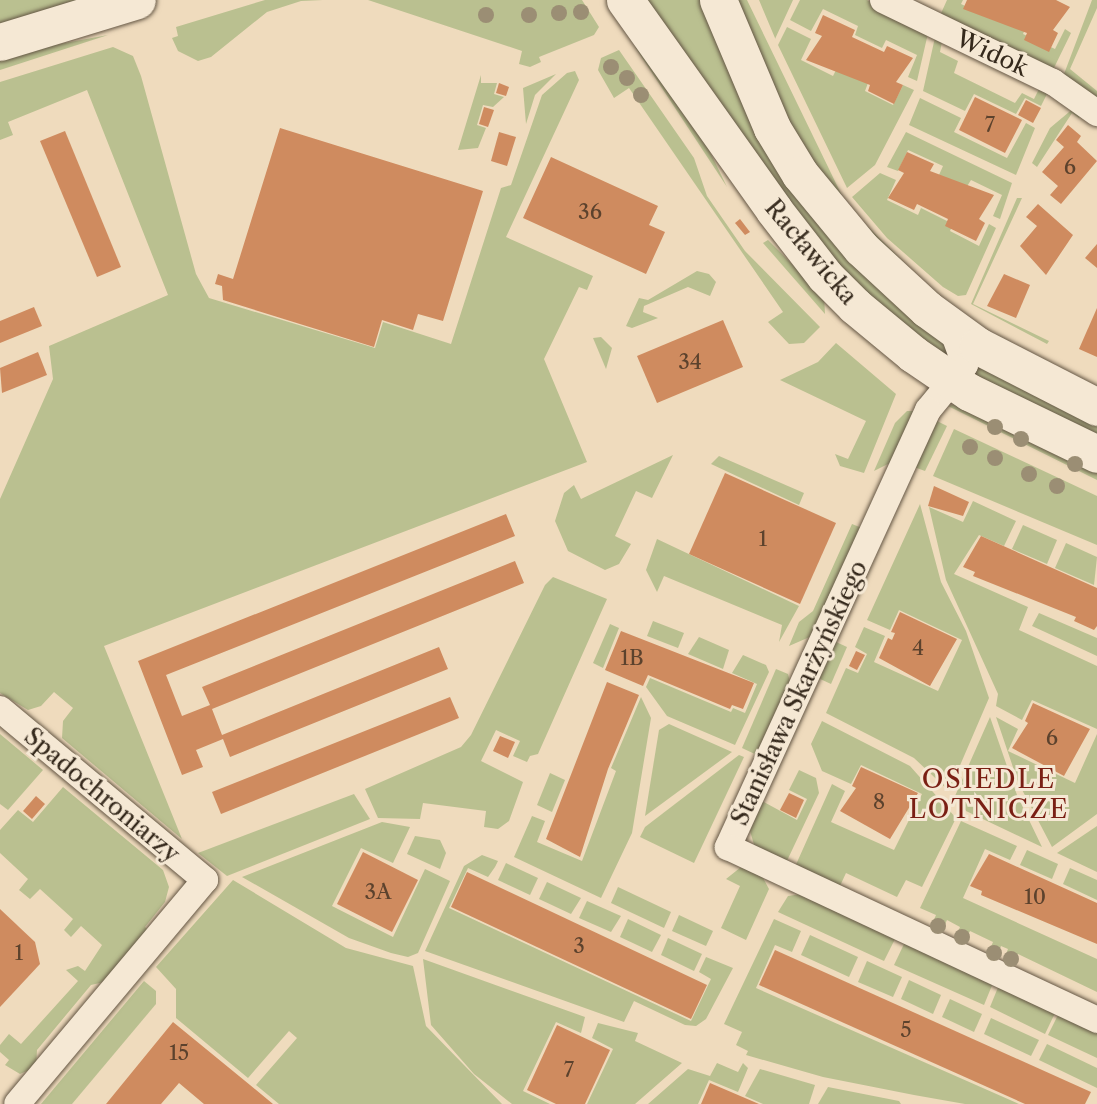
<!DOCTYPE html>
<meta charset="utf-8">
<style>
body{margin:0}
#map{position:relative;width:1097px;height:1104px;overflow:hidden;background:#efdbbd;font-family:"Libre Caslon Text",serif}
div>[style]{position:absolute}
.green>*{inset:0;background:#bac090}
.building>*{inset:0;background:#cf8b5f}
.roads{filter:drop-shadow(0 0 2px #645644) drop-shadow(0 0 2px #645644)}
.street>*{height:26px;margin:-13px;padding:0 13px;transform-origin:13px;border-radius:13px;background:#f5e8d4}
.secondary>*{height:37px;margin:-18.5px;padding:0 18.5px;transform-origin:18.5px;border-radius:18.5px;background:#f5e8d4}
.trees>*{width:16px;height:16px;margin:-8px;border-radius:50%;background:#9b8e74}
span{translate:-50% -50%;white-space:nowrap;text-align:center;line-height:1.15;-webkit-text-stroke:6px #f5e8d4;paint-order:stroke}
.number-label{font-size:21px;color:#5c422d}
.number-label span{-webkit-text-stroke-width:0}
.street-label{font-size:24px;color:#35291c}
.neighbourhood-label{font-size:26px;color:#7a1f14;letter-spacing:2px}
</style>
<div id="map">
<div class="green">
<div style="clip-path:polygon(0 0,94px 0,0 29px)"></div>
<div style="clip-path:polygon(265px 0,323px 0,301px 1px,267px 12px,211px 57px,198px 61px,178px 51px,172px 38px,178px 36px,176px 27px)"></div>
<div style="clip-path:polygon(368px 0,582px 0,599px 27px,594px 35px,539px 57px,541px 62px,530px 67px,519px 64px,522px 51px)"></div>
<div style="clip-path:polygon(641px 0,705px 0,734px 77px,945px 338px,957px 362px,924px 347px,826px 256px)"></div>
<div style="clip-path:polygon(731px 0,747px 0,847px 206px,929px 287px,928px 294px,895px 265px,825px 186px,758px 72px)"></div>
<div style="clip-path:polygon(759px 0,793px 0,775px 39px,775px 38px)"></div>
<div style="clip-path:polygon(800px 0,867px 0,929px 29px,917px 81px,908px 77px,917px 55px,886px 40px,882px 48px,855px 35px,858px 26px,823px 9px,811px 31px,790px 20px)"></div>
<div style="clip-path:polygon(947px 0,963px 0,961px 4px,995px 20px,1026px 27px,1023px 34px,1055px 49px,1065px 29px,1071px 33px,1051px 74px,938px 20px)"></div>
<div style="clip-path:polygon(1092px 0,1097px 0,1097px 8px,1070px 69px,1097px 91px,1097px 102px,1064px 74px)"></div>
<div style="clip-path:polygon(787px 27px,811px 39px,801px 60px,833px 76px,837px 68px,868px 83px,865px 91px,893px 105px,903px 85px,914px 90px,875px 165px,847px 188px,778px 45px)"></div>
<div style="clip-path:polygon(936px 33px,943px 36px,940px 52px,958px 61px,954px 73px,1015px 103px,1022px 93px,1034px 99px,1042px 83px,1051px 86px,1041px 106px,1025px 98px,1016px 114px,974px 94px,965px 111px,923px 91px)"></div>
<div style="clip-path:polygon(108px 35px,37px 58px,0 70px,0 55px)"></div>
<div style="clip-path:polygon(113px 47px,133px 56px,141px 76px,196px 274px,209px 298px,375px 348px,383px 322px,451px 344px,501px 188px,511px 185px,542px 95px,567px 73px,575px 71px,579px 80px,506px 237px,593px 276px,587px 290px,579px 287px,544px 359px,587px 462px,104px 646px,182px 839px,62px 738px,63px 721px,73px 708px,54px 692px,41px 706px,28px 710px,0 693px,0 499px,53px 379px,49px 346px,168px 295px,87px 90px,8px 122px,13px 135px,0 140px,0 82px)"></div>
<div style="clip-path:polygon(635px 47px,642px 49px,694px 119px,727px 187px)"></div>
<div style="clip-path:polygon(619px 50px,694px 158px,707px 196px,745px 251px,820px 327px,804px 343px,789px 344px,768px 322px,783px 312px,629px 88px,614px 98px,598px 70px,601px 58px)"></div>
<div style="clip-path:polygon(556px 74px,535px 95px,526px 124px,523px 88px)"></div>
<div style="clip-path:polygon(481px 75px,481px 83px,497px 83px,494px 94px,504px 97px,493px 107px,483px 105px,477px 125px,486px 128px,478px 148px,458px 150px)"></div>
<div style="clip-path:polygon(920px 98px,961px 118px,954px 132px,1007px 158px,1026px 123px,1035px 128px,1016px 175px,909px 125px)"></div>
<div style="clip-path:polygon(1075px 107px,1082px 110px,1079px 118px,1072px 113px,1037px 167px,1032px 163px,1050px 128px)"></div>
<div style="clip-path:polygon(906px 132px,1012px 183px,1000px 219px,993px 216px,1002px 195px,971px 180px,966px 188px,939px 175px,943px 166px,908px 150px,898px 171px,887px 167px)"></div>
<div style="clip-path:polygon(880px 173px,896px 180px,887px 200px,918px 215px,921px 208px,953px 224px,950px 231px,979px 246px,989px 224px,996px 228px,966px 295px,958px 296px,943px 287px,887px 238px,852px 197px)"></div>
<div style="clip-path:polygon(1017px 198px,1022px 198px,973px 304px,1049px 341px,1047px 344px,971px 304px)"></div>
<div style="clip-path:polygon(768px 240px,824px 296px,825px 314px,763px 243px)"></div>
<div style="clip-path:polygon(697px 271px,709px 274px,716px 282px,710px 296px,688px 287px,644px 306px,643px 312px,658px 318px,632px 328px,626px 326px,639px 298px,648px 300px)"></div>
<div style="clip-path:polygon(601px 337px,612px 348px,606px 369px,593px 338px)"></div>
<div style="clip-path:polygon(836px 343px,896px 394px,864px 473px,840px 466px,835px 454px,848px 459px,866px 421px,780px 380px,818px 362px)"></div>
<div style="clip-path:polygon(971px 361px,1097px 420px,1097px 440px,969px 376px)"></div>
<div style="clip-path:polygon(959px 403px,1097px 467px,1097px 480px,948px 406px)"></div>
<div style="clip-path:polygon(907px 411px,916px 411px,890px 463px,874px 471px,895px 423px)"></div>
<div style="clip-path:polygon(935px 420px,947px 426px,925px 471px,914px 467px)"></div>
<div style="clip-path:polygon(954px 429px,1097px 496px,1097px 545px,933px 476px)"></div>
<div style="clip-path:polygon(673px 455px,652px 498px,636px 491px,615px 536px,631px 544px,619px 564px,605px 570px,568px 551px,555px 521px,564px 493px,574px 485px,581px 499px)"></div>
<div style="clip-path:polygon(719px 456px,804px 493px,799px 505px,711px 464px)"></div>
<div style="clip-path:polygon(973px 501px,1016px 521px,1004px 546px,979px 535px,954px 574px,1028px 607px,1019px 630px,1097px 666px,1097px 729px,1032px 700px,1022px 720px,996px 706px,998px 694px,946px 580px,929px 507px,963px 522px)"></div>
<div style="clip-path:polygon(920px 504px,941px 582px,966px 631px,989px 698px,949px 791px,914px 758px,826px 713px,846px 668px,858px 673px,867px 654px,855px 647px,864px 627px,885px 636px,874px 662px,938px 691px,962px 640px,899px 610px,890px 630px,867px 620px)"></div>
<div style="clip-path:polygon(852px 524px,862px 528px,812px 636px,789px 646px,799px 622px,813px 611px)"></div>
<div style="clip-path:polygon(1023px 525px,1057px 540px,1047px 564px,1012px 549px)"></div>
<div style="clip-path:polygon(657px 539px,799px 606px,779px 642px,782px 625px,664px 576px,657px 592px,646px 570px)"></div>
<div style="clip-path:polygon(1066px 543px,1097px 557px,1094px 585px,1055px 568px)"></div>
<div style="clip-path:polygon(553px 577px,607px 599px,538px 754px,530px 756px,527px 762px,513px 756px,520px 741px,496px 730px,481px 761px,523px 782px,509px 821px,498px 829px,484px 827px,486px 811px,423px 803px,420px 819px,378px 818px,365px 789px,461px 747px,471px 735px,545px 585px)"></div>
<div style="clip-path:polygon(1039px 613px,1097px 638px,1097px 656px,1032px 626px)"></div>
<div style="clip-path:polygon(653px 621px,684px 633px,678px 648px,647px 636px)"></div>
<div style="clip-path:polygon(610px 624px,619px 628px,603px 668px,593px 663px)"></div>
<div style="clip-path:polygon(699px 637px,729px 650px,723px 669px,688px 654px)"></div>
<div style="clip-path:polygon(834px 641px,847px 647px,831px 684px,818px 678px)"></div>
<div style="clip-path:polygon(743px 655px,766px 665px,769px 672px,735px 745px,667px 716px,646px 687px,650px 678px,731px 712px,733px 708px,745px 713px,757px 684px,732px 673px)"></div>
<div style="clip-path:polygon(776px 669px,788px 674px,791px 686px,759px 756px,742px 748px)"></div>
<div style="clip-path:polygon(641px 697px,651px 718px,632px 833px,601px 898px,514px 857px,532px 816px,545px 821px,537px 842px,582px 861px,616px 771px,611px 768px)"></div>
<div style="clip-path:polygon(990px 717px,1017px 795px,1042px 847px,966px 811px,955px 796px)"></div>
<div style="clip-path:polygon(996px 717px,1018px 729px,1008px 751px,1075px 783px,1097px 734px,1097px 814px,1052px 847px,1018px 782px)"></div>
<div style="clip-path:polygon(822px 721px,910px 766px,956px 818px,922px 887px,906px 880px,897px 897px,846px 873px,839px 888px,794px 869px,832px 784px,845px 791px,831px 822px,894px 850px,922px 794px,861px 765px,851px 784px,822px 771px,811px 744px)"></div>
<div style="clip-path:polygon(669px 724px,732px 752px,645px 816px,659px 730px)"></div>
<div style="clip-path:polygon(0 734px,43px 770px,8px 810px,0 804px)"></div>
<div style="clip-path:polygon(739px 755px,744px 757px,694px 863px,640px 837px,645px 827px)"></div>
<div style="clip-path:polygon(799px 770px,816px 778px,819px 793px,785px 865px,755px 848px,750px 831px,762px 801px,797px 820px,807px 799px,789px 790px)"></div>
<div style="clip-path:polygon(550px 773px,565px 780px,552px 812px,537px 805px)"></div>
<div style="clip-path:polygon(63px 787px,163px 870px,169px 887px,165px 902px,145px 927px,149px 931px,108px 981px,91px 985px,37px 1050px,36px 1067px,20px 1074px,5px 1065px,9px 1060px,0 1052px,0 1045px,9px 1034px,21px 1044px,78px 981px,66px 970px,78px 966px,85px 971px,102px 945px,81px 926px,71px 937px,64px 930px,73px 919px,40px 889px,30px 899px,19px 890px,28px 879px,0 853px,0 830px,18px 810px,33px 822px)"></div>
<div style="clip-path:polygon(354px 794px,370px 819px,227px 876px,198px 853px)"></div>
<div style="clip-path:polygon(961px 821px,1017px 846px,1010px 860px,985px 849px,963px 898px,1097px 959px,1097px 992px,1018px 954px,1011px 968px,1002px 964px,1008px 949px,1001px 946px,995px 960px,987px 956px,993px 942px,970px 931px,963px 945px,954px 941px,960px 927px,947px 920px,940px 935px,930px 929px,936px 915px,920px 908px)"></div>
<div style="clip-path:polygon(382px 822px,410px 827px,393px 863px,361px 848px,332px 906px,393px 937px,425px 869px,450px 881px,418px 953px,408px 957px,391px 953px,349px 938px,242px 877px)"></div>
<div style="clip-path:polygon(1097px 826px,1097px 872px,1057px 853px)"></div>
<div style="clip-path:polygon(415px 836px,440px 840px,446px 853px,440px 869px,407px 854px)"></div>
<div style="clip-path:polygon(1027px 850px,1058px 864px,1052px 879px,1020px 865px)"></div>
<div style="clip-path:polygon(482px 855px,498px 861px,495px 867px,488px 877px,468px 868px,449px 908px,691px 1021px,711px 979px,699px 972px,706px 957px,733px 968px,706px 1019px,696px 1026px,685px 1025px,634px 1001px,624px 1022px,425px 951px,464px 866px)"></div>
<div style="clip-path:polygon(506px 863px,538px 878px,530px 895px,498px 880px)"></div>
<div style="clip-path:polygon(741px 867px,762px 876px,769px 889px,746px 940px,721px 928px,740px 886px,726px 879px)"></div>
<div style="clip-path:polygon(1070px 868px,1097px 880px,1097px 900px,1063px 884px)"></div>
<div style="clip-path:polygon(233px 880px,346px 948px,413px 966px,426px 1026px,502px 1104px,279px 1104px,256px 1085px,297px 1038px,289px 1031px,248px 1078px,176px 1018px,176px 989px,156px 967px)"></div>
<div style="clip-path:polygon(547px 882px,581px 898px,571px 914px,539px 899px)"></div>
<div style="clip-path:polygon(618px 887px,671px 912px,664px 928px,611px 903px)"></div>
<div style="clip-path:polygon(801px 894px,896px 937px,884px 961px,778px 912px,788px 896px)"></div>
<div style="clip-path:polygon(587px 901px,621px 916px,611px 932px,579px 918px)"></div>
<div style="clip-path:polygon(679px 915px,713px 931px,706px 946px,672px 931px)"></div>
<div style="clip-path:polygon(628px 919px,661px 935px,652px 952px,620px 937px)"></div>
<div style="clip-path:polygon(774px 919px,801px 931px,792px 952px,775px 945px,756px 988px,1019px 1104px,965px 1104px,914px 1095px,823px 1077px,746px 1055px,748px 1051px,736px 1045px,742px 1032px,724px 1024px)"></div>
<div style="clip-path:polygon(810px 935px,858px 957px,849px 977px,801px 955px)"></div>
<div style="clip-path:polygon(668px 938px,702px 954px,694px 971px,661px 955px)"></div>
<div style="clip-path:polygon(905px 942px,993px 983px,984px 1005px,894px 965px)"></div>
<div style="clip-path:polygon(423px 959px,585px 1017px,581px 1033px,556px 1022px,523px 1091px,550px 1104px,512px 1104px,474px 1074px,431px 1025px)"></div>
<div style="clip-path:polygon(867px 961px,902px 977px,893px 997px,858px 982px)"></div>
<div style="clip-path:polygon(909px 980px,941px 995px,933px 1014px,901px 999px)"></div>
<div style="clip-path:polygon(144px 981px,156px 991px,156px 1004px,72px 1104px,41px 1104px)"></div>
<div style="clip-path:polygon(999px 985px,1056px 1011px,1045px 1034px,990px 1007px)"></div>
<div style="clip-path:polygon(950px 999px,982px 1014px,974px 1032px,942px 1017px)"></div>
<div style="clip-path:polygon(1059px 1013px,1097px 1031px,1097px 1058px,1048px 1035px)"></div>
<div style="clip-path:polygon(991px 1018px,1039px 1040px,1031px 1056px,984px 1034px)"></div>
<div style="clip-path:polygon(598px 1023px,638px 1033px,635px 1041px,682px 1063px,635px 1104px,587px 1104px,613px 1049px,592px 1038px)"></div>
<div style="clip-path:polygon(1047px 1044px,1097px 1068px,1097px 1088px,1039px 1060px)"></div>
<div style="clip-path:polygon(717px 1063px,738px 1072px,743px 1063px,748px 1068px,738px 1092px,709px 1080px,698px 1104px,648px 1104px,688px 1069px,710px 1076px)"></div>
<div style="clip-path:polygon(760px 1069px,815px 1085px,809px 1104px,763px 1104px,745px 1096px)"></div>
<div style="clip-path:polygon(828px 1087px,899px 1101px,901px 1104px,818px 1104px)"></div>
</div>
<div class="building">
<div style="clip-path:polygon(967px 0,1056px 0,1070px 7px,1053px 30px,1058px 33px,1049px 52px,1024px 40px,1027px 33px,963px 9px)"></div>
<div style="clip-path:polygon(823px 15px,855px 30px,852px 37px,884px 52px,887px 46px,913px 58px,896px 82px,903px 85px,894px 104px,868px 91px,870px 85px,806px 60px,822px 36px,815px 33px)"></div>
<div style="clip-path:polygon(499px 83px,509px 87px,506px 96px,496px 93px)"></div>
<div style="clip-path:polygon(975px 97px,1022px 120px,1005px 153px,959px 130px)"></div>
<div style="clip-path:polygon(1026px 100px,1041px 108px,1033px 123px,1018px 115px)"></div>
<div style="clip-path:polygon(484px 107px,494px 110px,488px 127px,479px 124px)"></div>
<div style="clip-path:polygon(1068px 125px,1081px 136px,1077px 142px,1097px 161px,1061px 204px,1050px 195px,1058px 186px,1042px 172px,1064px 147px,1056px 140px)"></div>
<div style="clip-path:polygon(280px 128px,483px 191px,443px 321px,418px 314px,413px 330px,382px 320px,374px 347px,223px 300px,222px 286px,215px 284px,218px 274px,233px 279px)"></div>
<div style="clip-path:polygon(65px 131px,121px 267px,97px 277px,40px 141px)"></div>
<div style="clip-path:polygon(499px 132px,516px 137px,507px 166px,491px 161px)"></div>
<div style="clip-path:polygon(907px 152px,934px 164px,930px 171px,994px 195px,979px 219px,985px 223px,976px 241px,945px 226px,948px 219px,917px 204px,914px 210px,888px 198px,904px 173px,898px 170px)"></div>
<div style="clip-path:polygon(551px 157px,658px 206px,649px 225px,665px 232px,646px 274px,523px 218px)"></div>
<div style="clip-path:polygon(1038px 204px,1073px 235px,1046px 275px,1020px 246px,1037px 226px,1026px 217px)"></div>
<div style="clip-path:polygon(740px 219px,750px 232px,745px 235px,735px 223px)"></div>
<div style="clip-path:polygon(1097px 244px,1097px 268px,1085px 258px)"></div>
<div style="clip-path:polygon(1004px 274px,1030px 285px,1016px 318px,987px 306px)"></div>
<div style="clip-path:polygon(34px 307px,42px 326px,0 343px,0 321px)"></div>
<div style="clip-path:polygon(1097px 308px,1097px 357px,1079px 349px)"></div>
<div style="clip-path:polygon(723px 320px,743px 367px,657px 403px,637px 356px)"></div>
<div style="clip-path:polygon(38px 352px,47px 375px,2px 393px,0 368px)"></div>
<div style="clip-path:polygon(725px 473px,836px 523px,800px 604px,689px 554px)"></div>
<div style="clip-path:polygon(934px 486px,969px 502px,963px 516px,928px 506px)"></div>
<div style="clip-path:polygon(506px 514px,515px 536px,166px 675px,182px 716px,210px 705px,202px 687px,515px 561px,524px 583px,212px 709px,222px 735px,439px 647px,448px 669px,230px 757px,223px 739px,196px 750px,203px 767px,182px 775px,138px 661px)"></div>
<div style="clip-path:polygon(981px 536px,1097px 588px,1097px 626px,1094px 630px,1074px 621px,1076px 617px,973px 576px,975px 572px,963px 567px)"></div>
<div style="clip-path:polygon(900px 612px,957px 639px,930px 686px,879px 658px,888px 638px,892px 640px,895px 633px,891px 632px)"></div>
<div style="clip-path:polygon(621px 631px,754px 683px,743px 709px,732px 705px,730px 709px,648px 675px,643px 686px,605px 670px)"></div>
<div style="clip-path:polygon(856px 651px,865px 655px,857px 670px,849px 666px)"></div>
<div style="clip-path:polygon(607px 682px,639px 695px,608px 769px,580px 857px,546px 839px)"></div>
<div style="clip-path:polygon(450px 697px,459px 718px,221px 814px,212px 792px)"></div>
<div style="clip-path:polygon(1033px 703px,1090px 729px,1064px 776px,1012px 748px,1028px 723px,1025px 721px)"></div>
<div style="clip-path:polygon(500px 736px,515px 742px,508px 758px,493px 751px)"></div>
<div style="clip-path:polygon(861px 767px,918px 793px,890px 839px,840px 811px,856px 788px,852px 786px)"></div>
<div style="clip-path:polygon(789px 793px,804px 800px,796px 818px,780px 810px)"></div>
<div style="clip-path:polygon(36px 796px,45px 804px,32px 819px,23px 811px)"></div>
<div style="clip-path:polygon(363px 852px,418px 880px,392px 932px,337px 904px)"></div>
<div style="clip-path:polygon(989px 854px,1097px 903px,1097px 944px,981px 895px,982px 891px,970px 886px)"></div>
<div style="clip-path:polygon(467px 872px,707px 985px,691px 1019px,451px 907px)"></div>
<div style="clip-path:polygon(0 909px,35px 942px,40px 964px,0 1007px)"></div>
<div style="clip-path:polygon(775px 950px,1091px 1092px,1085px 1104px,1025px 1104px,759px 985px)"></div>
<div style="clip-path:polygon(173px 1022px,250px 1085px,273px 1104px,204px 1104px,179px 1083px,161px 1104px,106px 1104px)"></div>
<div style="clip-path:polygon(557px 1025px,610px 1050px,585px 1104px,556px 1104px,527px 1090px)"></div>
<div style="clip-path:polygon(710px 1083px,759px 1104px,701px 1104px)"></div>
</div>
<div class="roads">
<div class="street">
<div style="left:883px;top:0;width:189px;rotate:25.8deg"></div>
<div style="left:1053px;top:82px;width:54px;rotate:35.2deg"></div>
<div style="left:952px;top:329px;width:38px;rotate:70deg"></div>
<div style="left:965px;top:365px;width:58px;rotate:129.4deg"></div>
<div style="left:928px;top:410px;width:481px;rotate:114.6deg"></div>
<div style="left:728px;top:847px;width:408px;rotate:25.1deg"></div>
<div style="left:0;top:709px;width:267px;rotate:39.8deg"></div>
<div style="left:205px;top:880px;width:292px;rotate:130deg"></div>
</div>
<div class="secondary">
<div style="left:625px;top:0;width:257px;rotate:54.6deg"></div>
<div style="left:774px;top:210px;width:83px;rotate:52.3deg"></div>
<div style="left:825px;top:276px;width:42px;rotate:45deg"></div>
<div style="left:855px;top:306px;width:75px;rotate:39.6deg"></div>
<div style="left:913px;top:354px;width:68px;rotate:34.2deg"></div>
<div style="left:969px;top:392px;width:142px;rotate:25.8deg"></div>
<div style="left:718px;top:0;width:139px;rotate:67.1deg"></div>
<div style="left:772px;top:128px;width:54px;rotate:58.7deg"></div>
<div style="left:800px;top:174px;width:96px;rotate:50.5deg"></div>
<div style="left:861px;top:248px;width:90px;rotate:42.7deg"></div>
<div style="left:927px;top:309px;width:63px;rotate:36deg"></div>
<div style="left:978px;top:346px;width:134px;rotate:27.1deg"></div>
<div style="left:0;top:42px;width:143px;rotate:-17deg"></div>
</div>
</div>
<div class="trees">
<div style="left:581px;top:12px"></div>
<div style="left:559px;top:13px"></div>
<div style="left:486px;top:15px"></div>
<div style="left:529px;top:15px"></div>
<div style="left:611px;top:67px"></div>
<div style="left:627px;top:78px"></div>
<div style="left:641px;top:95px"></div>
<div style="left:995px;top:427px"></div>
<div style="left:1021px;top:439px"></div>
<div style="left:970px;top:447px"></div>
<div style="left:995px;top:458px"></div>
<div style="left:1075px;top:464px"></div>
<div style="left:1029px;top:474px"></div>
<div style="left:1057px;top:486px"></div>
<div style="left:938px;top:926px"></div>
<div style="left:962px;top:937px"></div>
<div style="left:994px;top:953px"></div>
<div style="left:1011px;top:959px"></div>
</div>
<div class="number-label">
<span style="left:990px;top:125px">7</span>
<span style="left:1070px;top:167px">6</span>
<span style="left:590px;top:212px">36</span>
<span style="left:690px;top:362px">34</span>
<span style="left:763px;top:539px">1</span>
<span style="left:918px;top:648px">4</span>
<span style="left:632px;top:658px">1B</span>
<span style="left:1052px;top:738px">6</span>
<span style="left:879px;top:802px">8</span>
<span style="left:378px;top:892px">3A</span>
<span style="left:1035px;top:897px">10</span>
<span style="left:579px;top:946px">3</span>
<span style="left:19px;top:953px">1</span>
<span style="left:906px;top:1030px">5</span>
<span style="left:179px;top:1053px">15</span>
<span style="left:569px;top:1070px">7</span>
</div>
<div class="street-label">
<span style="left:992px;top:53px;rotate:25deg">Widok</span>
<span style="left:811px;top:252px;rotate:50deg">Racławicka</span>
<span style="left:799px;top:693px;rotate:-65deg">Stanisława Skarżyńskiego</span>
<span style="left:102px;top:795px;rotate:40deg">Spadochroniarzy</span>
</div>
<div class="neighbourhood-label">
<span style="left:989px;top:795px">OSIEDLE<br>LOTNICZE</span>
</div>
</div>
